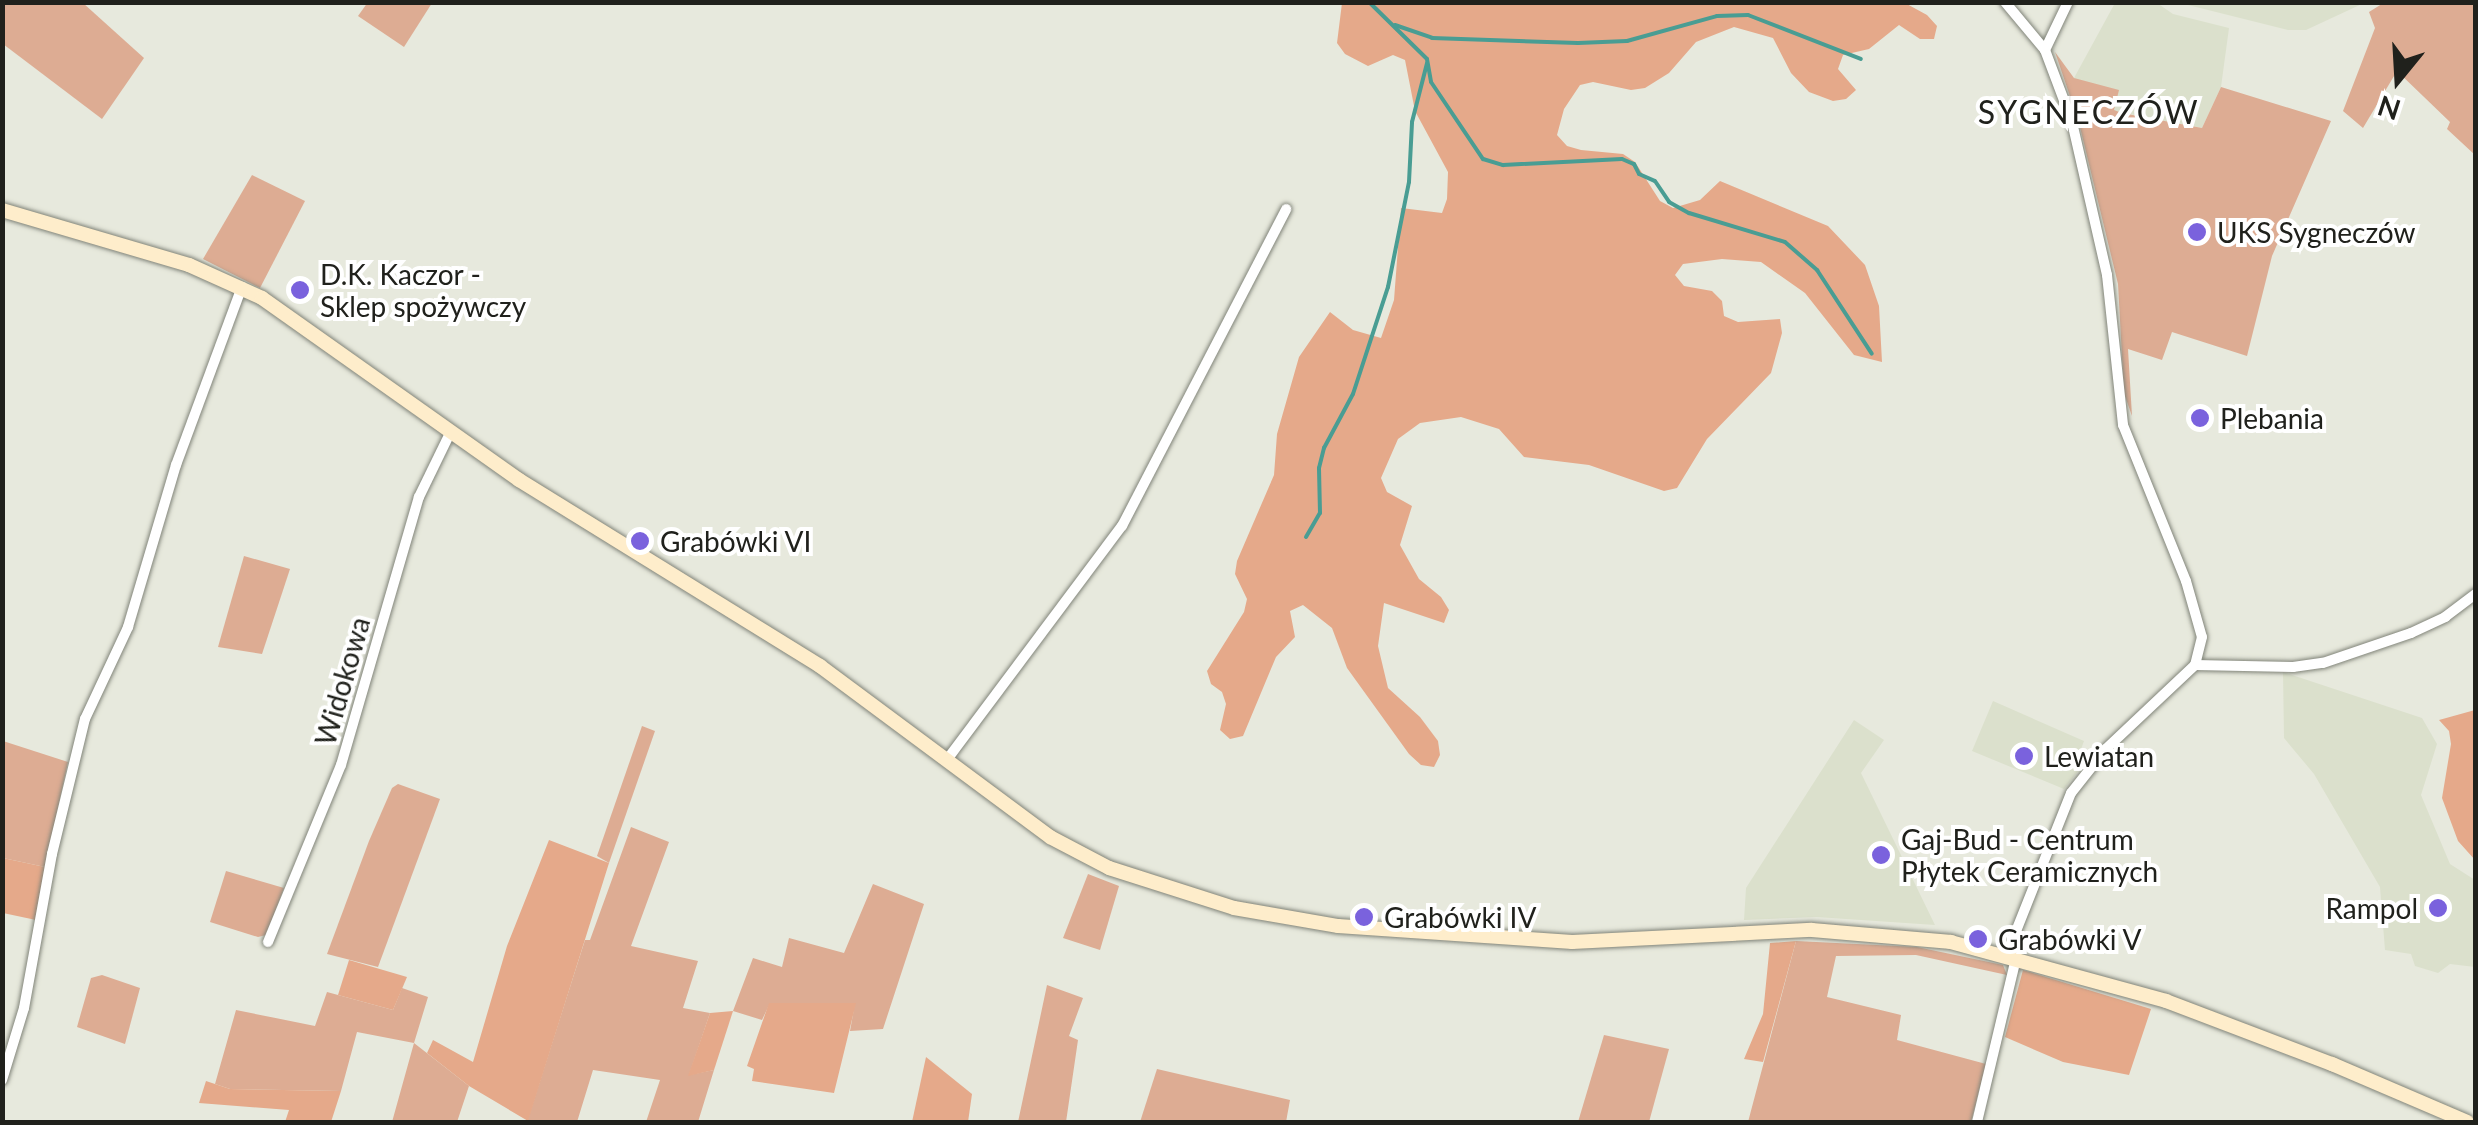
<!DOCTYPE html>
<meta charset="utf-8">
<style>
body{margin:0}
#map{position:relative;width:2478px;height:1125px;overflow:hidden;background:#e7e9dd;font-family:Lato,sans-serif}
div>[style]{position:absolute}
.built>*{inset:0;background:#dbe0cc}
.green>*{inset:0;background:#ddac93}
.forest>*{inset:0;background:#e5a98a}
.stream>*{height:4px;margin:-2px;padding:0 2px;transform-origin:2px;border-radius:2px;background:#499d93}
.roads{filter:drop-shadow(0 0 2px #818479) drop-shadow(0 0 2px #818479)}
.street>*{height:10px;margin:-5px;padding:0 5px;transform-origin:5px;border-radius:5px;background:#fff}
.secondary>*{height:14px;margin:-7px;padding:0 7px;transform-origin:7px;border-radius:7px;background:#feedcb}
.dots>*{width:28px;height:28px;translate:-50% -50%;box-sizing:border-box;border:5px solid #fff;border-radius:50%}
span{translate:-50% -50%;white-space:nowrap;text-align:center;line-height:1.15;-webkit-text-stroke:8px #fff;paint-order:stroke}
.poi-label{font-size:28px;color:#20211c}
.left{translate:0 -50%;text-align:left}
.right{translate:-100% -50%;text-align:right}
.street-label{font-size:28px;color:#20211c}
.quarter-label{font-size:32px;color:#20211c;letter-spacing:2.5px}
.frame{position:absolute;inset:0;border:5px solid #20211c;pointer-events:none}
.north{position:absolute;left:2348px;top:30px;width:100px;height:100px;-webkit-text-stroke:8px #fff;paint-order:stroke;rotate:198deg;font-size:28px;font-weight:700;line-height:40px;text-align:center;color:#20211c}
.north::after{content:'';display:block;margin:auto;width:35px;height:45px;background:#20211c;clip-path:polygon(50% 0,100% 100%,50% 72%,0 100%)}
</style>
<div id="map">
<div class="built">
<div style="clip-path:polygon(2115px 3px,2157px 3px,2173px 14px,2229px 28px,2221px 87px,2202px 128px,2114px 111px,2074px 78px)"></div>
<div style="clip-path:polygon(2180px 3px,2364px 3px,2306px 30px,2288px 30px)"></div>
<div style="clip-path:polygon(2283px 672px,2422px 718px,2437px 744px,2421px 795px,2450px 864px,2475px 880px,2475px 967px,2450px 964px,2438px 973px,2415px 966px,2411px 954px,2385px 950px,2380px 887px,2314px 774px,2284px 738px)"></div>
<div style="clip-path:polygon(1993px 701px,2084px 741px,2080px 752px,2090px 756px,2064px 789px,1972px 751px)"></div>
<div style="clip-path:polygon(1854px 720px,1884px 740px,1861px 773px,1935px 925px,1817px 917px,1744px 920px,1746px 888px)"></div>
</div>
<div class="green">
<div style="clip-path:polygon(368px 2px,432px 2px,432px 3px,404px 47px,358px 16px)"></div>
<div style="clip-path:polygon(2385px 2px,2475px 3px,2475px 155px,2447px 129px,2450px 122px,2397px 71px,2363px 128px,2343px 111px,2375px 28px,2369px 12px)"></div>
<div style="clip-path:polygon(2px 3px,83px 3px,144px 58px,102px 119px,3px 44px)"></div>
<div style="clip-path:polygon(2055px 52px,2074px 78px,2119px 90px,2114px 110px,2122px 113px,2202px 128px,2221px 87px,2331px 121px,2272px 256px,2247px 356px,2172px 332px,2162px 360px,2128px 349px,2132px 416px,2124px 393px,2118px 284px,2079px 123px)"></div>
<div style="clip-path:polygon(252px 175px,305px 201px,260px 288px,203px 259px)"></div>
<div style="clip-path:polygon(244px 556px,290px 569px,262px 654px,218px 647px)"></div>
<div style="clip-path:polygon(642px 726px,655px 731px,609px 863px,597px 856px)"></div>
<div style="clip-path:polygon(3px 741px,68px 762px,45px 867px,3px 858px)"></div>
<div style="clip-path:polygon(398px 784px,440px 799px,378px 967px,327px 954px,369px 841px,392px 788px)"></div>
<div style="clip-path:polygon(631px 827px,669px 842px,631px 946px,698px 961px,683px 1008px,710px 1013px,689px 1075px,714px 1070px,698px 1122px,646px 1122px,660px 1080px,593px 1070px,577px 1122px,527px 1122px,585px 940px,590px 940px)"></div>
<div style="clip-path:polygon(226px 871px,284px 888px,266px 935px,258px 937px,210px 922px)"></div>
<div style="clip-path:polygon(1088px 874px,1119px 886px,1100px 950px,1063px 938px)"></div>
<div style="clip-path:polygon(873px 884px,924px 904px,883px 1029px,850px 1031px,855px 1003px,770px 1003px,762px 1020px,733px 1011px,753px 958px,782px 967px,789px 938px,844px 953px)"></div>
<div style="clip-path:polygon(1796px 941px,1917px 947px,2003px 965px,2007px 975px,1916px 955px,1836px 956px,1827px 997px,1901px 1015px,1897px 1040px,1986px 1064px,1971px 1122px,1748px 1122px)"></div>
<div style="clip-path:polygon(102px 975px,140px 988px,125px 1044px,77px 1027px,91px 978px)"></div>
<div style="clip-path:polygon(1047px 985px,1083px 998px,1069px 1036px,1078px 1040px,1066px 1122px,1018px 1122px)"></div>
<div style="clip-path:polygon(402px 988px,428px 997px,414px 1043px,469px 1086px,457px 1122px,392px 1122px,414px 1043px,357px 1032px,341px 1091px,230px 1089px,215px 1084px,236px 1010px,315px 1026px,327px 992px,393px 1010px)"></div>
<div style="clip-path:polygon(1604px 1035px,1669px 1049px,1649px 1122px,1578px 1122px)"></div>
<div style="clip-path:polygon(1157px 1069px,1290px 1100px,1286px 1122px,1140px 1122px)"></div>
</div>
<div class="forest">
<div style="clip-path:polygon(1905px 3px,1927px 15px,1937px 26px,1934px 39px,1920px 39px,1899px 25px,1869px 49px,1843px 55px,1838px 69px,1856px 90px,1846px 99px,1833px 101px,1809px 92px,1791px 73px,1773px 38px,1734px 27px,1696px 42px,1669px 73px,1645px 88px,1631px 90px,1593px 82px,1580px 85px,1564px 109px,1557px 135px,1567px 146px,1581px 150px,1623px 154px,1635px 162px,1660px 201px,1673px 208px,1700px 200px,1720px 181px,1828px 226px,1865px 265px,1879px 306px,1882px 362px,1854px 355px,1805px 293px,1761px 262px,1722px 259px,1683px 264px,1675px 275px,1684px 286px,1712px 291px,1722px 301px,1724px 316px,1738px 322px,1780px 319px,1782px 333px,1771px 373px,1707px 439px,1677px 488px,1664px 491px,1589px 465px,1524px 457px,1499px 429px,1461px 417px,1420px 423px,1398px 439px,1381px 478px,1387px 492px,1412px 506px,1400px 545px,1419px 579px,1441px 597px,1449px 610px,1444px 623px,1384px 603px,1378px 646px,1388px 688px,1420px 717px,1438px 741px,1440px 755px,1434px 767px,1421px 765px,1409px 754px,1347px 668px,1332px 628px,1303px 605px,1290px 611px,1295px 637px,1276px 657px,1243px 736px,1230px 739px,1220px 730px,1226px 704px,1222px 692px,1211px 684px,1207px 671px,1244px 612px,1247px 599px,1235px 574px,1237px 561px,1274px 475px,1277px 434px,1299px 357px,1330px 312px,1353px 330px,1381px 338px,1394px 300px,1401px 208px,1442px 213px,1447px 199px,1448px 172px,1415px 111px,1405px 60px,1393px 55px,1368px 66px,1345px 54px,1337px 43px,1342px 3px)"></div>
<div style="clip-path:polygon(2475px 710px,2474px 724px,2475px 860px,2458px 841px,2442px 798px,2451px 744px,2449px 731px,2439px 720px)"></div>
<div style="clip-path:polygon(549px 840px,609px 863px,528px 1121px,469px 1086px,427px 1053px,433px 1040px,473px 1062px,507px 946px)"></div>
<div style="clip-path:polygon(3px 858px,45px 867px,36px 920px,3px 913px)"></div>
<div style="clip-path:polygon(1796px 941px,1763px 1062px,1744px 1059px,1763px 1014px,1770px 943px)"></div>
<div style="clip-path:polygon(349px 960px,407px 977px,393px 1010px,338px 995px)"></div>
<div style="clip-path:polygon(2023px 970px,2151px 1009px,2129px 1075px,2063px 1062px,2005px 1037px)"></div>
<div style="clip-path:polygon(769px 1003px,856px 1003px,834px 1093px,752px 1081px,754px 1069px,747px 1066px)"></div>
<div style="clip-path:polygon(733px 1011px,714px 1070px,688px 1076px,710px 1013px)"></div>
<div style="clip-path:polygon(926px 1057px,972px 1094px,968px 1122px,912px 1122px)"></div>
<div style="clip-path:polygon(206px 1081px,230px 1089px,341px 1091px,331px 1122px,285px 1122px,289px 1110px,199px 1103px)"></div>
</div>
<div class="stream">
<div style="left:1369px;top:2px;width:81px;rotate:44.5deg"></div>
<div style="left:1427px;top:59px;width:23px;rotate:80deg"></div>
<div style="left:1431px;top:82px;width:93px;rotate:56deg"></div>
<div style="left:1483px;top:159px;width:21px;rotate:17deg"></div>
<div style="left:1503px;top:165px;width:119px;rotate:-2.9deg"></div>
<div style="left:1622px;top:159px;width:13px;rotate:23deg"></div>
<div style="left:1634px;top:164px;width:11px;rotate:63deg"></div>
<div style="left:1639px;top:174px;width:17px;rotate:24deg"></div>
<div style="left:1655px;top:181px;width:25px;rotate:56deg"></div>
<div style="left:1669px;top:202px;width:23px;rotate:29deg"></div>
<div style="left:1689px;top:213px;width:100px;rotate:16.8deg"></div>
<div style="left:1785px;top:242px;width:43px;rotate:41.2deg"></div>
<div style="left:1817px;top:270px;width:100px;rotate:56.8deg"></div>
<div style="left:1395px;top:25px;width:39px;rotate:19deg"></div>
<div style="left:1432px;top:38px;width:146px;rotate:2deg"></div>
<div style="left:1578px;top:43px;width:49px;rotate:-2.3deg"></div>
<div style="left:1627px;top:41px;width:93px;rotate:-15.5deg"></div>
<div style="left:1717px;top:16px;width:31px;rotate:-2deg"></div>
<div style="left:1748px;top:15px;width:121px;rotate:21.3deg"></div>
<div style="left:1306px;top:537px;width:28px;rotate:-60deg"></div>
<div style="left:1320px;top:513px;width:45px;rotate:-91.3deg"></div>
<div style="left:1319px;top:468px;width:21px;rotate:-76deg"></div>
<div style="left:1324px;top:448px;width:61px;rotate:-61.8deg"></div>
<div style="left:1353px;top:394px;width:113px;rotate:-71.9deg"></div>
<div style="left:1388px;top:287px;width:107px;rotate:-78.7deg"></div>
<div style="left:1409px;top:182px;width:60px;rotate:-87.1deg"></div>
<div style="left:1412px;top:122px;width:61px;rotate:-75.7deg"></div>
</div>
<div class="roads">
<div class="street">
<div style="left:2005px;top:2px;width:62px;rotate:50.2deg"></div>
<div style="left:2045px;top:50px;width:77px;rotate:69.4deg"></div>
<div style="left:2072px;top:122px;width:157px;rotate:77.1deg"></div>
<div style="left:2107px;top:275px;width:151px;rotate:83.9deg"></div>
<div style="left:2123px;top:425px;width:168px;rotate:68deg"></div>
<div style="left:2186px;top:581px;width:58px;rotate:74.1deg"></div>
<div style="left:2202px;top:637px;width:29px;rotate:104deg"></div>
<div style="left:2195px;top:665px;width:122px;rotate:136.7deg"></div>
<div style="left:2106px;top:749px;width:56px;rotate:128.5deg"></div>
<div style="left:2071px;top:793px;width:175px;rotate:111.7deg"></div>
<div style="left:2045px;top:50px;width:53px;rotate:-64.4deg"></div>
<div style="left:2195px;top:665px;width:98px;rotate:1.2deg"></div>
<div style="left:2293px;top:667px;width:30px;rotate:-8deg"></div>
<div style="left:2323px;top:663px;width:93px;rotate:-18.8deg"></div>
<div style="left:2411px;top:633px;width:38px;rotate:-25deg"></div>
<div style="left:2445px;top:617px;width:39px;rotate:-37deg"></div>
<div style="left:946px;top:761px;width:294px;rotate:-53.2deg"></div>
<div style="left:1122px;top:526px;width:357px;rotate:-62.6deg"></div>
<div style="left:268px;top:942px;width:191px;rotate:-67.6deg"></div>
<div style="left:341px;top:765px;width:279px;rotate:-73.8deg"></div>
<div style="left:419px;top:497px;width:73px;rotate:-64.1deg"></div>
<div style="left:2px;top:1080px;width:75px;rotate:-73deg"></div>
<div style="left:24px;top:1008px;width:157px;rotate:-79.7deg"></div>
<div style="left:52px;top:854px;width:139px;rotate:-76.3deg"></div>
<div style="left:85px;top:719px;width:102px;rotate:-64.9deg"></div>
<div style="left:128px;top:627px;width:169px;rotate:-73.5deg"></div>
<div style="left:176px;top:465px;width:190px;rotate:-69.7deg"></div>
<div style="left:1977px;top:1122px;width:169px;rotate:-76.6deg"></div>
</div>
<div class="secondary">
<div style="left:2px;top:210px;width:195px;rotate:16.4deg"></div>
<div style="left:189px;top:265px;width:80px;rotate:24.3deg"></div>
<div style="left:262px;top:298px;width:315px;rotate:35.3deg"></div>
<div style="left:519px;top:480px;width:354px;rotate:31.7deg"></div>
<div style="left:820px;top:666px;width:287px;rotate:36.6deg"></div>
<div style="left:1050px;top:837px;width:67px;rotate:27.7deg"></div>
<div style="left:1109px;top:868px;width:131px;rotate:17.7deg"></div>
<div style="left:1234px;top:908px;width:106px;rotate:9.8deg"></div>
<div style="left:1338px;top:926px;width:235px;rotate:3.9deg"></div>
<div style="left:1572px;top:942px;width:240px;rotate:-2.9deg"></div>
<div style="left:1812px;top:930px;width:140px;rotate:4.9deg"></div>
<div style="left:1951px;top:942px;width:223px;rotate:15.3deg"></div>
<div style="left:2166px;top:1001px;width:178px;rotate:20.8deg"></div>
<div style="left:2332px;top:1064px;width:147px;rotate:23.2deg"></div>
</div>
</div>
<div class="dots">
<div style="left:2197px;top:232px;background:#7a62dd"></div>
<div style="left:300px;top:290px;background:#7a62dd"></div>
<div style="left:2200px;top:418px;background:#7a62dd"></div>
<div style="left:640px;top:541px;background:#7a62dd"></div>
<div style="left:2024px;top:756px;background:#7a62dd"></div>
<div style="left:1881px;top:855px;background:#7a62dd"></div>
<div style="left:2438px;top:908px;background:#7a62dd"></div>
<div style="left:1364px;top:917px;background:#7a62dd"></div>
<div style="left:1978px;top:939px;background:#7a62dd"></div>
</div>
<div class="poi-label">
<span class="left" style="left:2217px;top:232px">UKS Sygneczów</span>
<span class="left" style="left:320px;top:290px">D.K. Kaczor -<br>Sklep spożywczy</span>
<span class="left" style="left:2220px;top:418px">Plebania</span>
<span class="left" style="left:660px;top:541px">Grabówki VI</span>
<span class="left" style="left:2044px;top:756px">Lewiatan</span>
<span class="left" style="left:1901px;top:855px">Gaj-Bud - Centrum<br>Płytek Ceramicznych</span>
<span class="right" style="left:2418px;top:908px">Rampol</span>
<span class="left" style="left:1384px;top:917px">Grabówki IV</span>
<span class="left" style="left:1998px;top:939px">Grabówki V</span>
</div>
<div class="street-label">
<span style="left:342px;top:681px;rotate:-74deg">Widokowa</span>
</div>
<div class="quarter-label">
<span style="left:2089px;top:112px">SYGNECZÓW</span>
</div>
<div class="frame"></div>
<div class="north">N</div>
</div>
